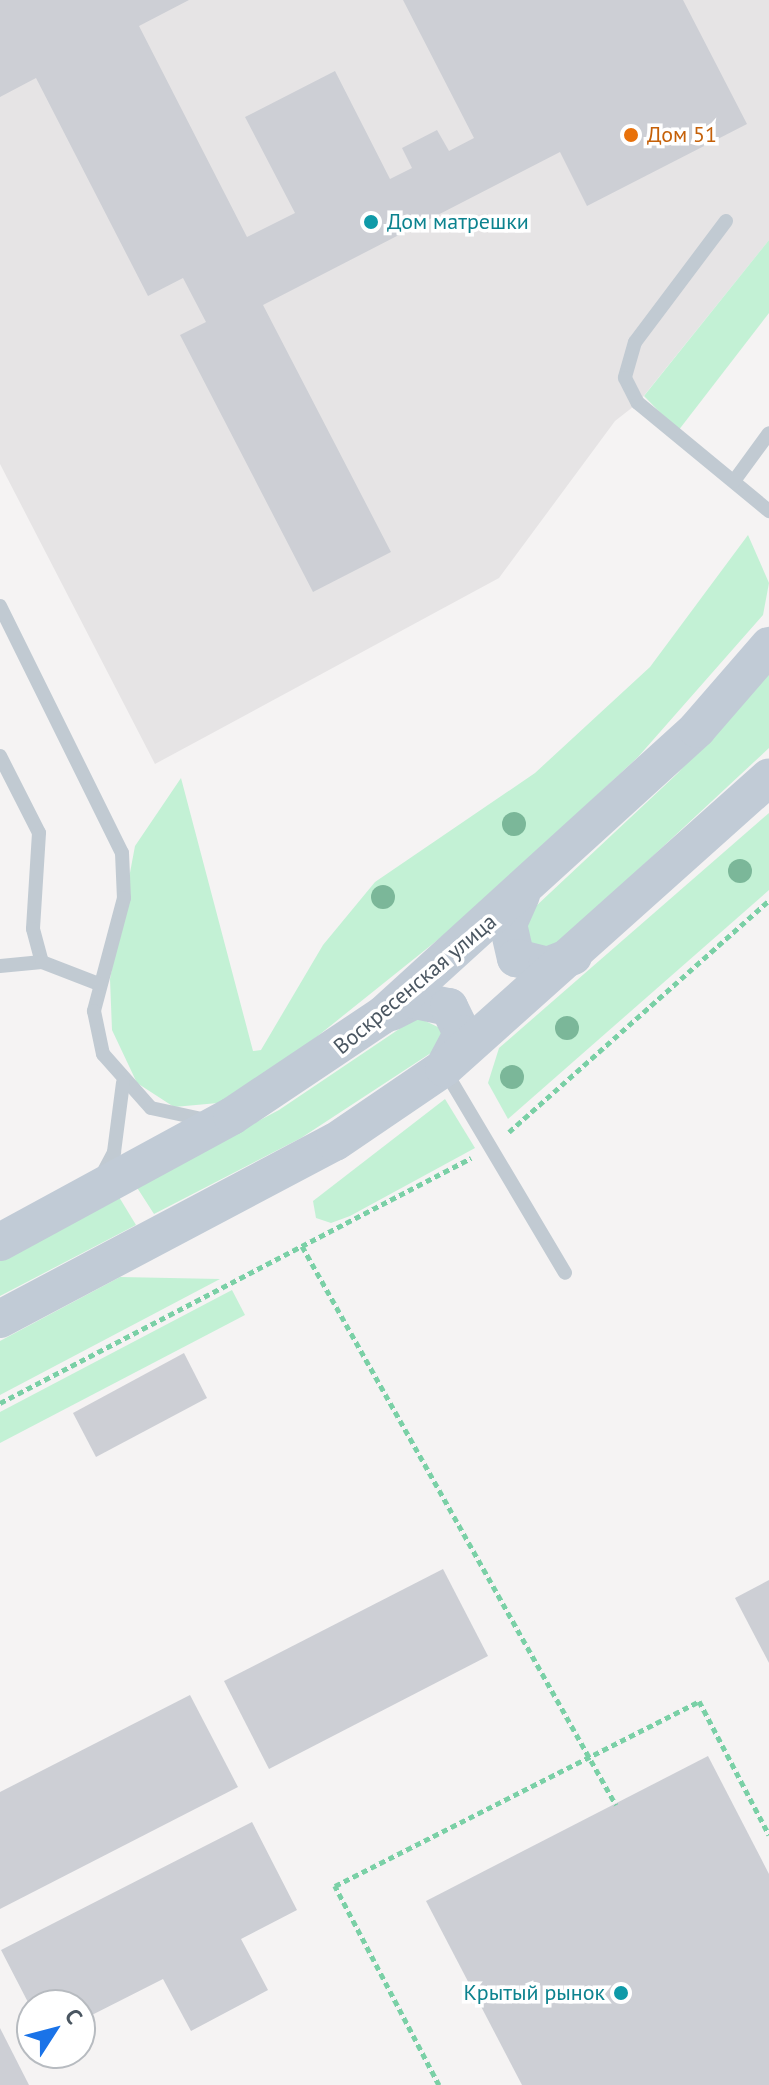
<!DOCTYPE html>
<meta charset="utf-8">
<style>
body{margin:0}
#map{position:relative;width:769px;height:2085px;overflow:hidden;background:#f5f3f3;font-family:"PT Sans",sans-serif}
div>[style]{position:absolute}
.education>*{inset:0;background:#e6e4e5}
.green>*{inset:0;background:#c3f1d5}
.building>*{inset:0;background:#cdcfd5}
.path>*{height:5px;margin-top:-2.5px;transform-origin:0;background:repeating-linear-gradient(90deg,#7ad0a6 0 6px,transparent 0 10px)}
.service>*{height:14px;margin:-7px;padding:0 7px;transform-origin:7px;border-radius:7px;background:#c1cad2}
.secondary>*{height:38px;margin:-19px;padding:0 19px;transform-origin:19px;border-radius:19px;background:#c1cbd6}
.trees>*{width:24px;height:24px;margin:-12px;border-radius:50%;background:#7bb799}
.dots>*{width:22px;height:22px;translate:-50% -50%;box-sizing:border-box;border:4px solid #fff;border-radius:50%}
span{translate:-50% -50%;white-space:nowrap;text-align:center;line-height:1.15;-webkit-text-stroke:7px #fff;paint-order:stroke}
.food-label{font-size:22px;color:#c56008}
.left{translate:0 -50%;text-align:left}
.culture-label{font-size:22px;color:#0d838f}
.right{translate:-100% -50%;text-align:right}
.street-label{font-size:22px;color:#4a5661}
.north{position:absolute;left:16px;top:1989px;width:80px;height:80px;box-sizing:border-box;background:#fff;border:2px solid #b7bbc0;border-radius:50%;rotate:54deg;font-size:22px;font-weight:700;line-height:32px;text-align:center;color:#4a5661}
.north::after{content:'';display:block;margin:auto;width:28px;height:36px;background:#1a73e8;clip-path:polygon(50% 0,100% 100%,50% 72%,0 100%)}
</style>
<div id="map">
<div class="education">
<div style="clip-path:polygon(0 0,769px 0,769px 240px,638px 403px,615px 421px,499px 578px,155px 764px,0 464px)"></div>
</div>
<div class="green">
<div style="clip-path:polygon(769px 240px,769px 313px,678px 431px,644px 396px)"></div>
<div style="clip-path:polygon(748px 535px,769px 583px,763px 615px,638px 757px,465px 918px,299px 1051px,218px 1103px,174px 1107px,137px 1083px,112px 1030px,110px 979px,135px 846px,181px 778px,253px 1051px,261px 1050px,323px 945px,375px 882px,535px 773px,650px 667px)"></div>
<div style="clip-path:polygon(769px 670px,769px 748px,553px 949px,529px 942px,527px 916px,535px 907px,678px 773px)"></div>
<div style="clip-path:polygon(769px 813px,769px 890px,508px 1119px,488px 1083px,499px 1048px)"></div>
<div style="clip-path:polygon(417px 1017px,442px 1029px,440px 1047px,301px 1138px,154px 1214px,136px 1186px,279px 1110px)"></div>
<div style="clip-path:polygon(445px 1099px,475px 1148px,350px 1216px,331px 1223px,316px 1218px,313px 1201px)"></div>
<div style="clip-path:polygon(119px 1197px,136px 1225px,0 1296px,0 1259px)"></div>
<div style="clip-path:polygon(120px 1277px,220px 1279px,0 1395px,0 1341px)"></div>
<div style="clip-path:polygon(232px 1290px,245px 1315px,0 1443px,0 1412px)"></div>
</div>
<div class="building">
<div style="clip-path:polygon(0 0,189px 0,139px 26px,247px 237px,295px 213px,245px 117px,335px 71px,390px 179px,412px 168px,402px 148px,437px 130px,449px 151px,474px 138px,403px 0,683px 0,747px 124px,587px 206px,560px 152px,263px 305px,391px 552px,313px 592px,180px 335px,206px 322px,183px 278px,148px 296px,36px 78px,0 97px)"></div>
<div style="clip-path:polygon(184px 1353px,207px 1398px,96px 1457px,73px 1413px)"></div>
<div style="clip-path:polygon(443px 1569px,488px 1656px,269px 1769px,224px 1681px)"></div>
<div style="clip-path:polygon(769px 1580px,769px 1663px,735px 1598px)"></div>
<div style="clip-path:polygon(190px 1695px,238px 1787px,0 1909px,0 1792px)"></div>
<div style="clip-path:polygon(708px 1756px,769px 1874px,769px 2085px,522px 2085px,426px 1901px)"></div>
<div style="clip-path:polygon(252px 1822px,297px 1910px,241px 1939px,268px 1990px,191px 2031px,163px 1979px,80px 2021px,80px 2005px,32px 2010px,1px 1950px)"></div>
<div style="clip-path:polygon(0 2028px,29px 2085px,0 2085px)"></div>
</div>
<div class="path">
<div style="left:509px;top:1132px;width:348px;rotate:-41.7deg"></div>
<div style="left:302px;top:1246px;width:641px;rotate:60.68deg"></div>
<div style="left:0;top:1403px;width:531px;rotate:-27.48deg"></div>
<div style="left:439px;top:2085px;width:225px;rotate:-117.6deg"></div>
<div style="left:335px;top:1886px;width:408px;rotate:-26.9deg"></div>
<div style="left:699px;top:1701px;width:151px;rotate:62.4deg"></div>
</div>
<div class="service">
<div style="left:726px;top:221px;width:151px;rotate:126.9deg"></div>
<div style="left:635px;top:342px;width:37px;rotate:106deg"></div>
<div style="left:625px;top:378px;width:28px;rotate:63deg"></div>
<div style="left:638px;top:403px;width:170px;rotate:39.5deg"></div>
<div style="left:734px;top:481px;width:59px;rotate:-53.9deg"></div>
<div style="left:0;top:606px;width:275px;rotate:63.7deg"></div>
<div style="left:122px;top:853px;width:45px;rotate:87.5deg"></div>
<div style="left:124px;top:898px;width:117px;rotate:104.9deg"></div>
<div style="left:94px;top:1011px;width:44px;rotate:78.2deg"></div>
<div style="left:103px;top:1054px;width:72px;rotate:48.4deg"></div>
<div style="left:151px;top:1108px;width:52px;rotate:12.2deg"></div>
<div style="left:0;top:756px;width:86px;rotate:63.1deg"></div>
<div style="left:39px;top:833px;width:96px;rotate:93.6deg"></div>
<div style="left:33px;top:929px;width:34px;rotate:75deg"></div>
<div style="left:0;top:966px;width:42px;rotate:-5.4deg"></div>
<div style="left:42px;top:962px;width:61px;rotate:21.1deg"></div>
<div style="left:444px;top:1069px;width:237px;rotate:59.3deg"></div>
<div style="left:102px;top:1175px;width:26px;rotate:-62deg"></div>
<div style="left:114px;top:1152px;width:70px;rotate:-82.6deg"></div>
</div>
<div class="secondary">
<div style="left:521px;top:895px;width:32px;rotate:114deg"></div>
<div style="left:508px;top:924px;width:35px;rotate:77deg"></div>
<div style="left:516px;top:958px;width:32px;rotate:14deg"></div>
<div style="left:547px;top:966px;width:28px;rotate:-21deg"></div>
<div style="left:391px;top:1012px;width:27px;rotate:-27deg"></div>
<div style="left:415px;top:1000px;width:35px;rotate:12deg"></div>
<div style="left:449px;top:1007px;width:30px;rotate:64deg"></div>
<div style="left:462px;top:1034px;width:36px;rotate:118deg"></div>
<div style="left:0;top:1242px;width:264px;rotate:-28.5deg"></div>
<div style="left:232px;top:1116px;width:182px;rotate:-33.8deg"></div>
<div style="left:383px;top:1015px;width:425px;rotate:-42.3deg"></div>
<div style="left:697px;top:729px;width:110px;rotate:-49.1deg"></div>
<div style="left:0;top:1319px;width:379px;rotate:-27.9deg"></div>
<div style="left:335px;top:1142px;width:132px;rotate:-34.2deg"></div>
<div style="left:444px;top:1068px;width:436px;rotate:-41.8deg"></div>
</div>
<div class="trees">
<div style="left:514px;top:824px"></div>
<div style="left:740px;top:871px"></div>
<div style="left:383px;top:897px"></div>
<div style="left:567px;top:1028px"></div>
<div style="left:512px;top:1077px"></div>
</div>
<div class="dots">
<div style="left:631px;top:135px;background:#e8710a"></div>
<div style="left:371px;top:222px;background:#0f9aa8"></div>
<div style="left:621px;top:1993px;background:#0f9aa8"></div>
</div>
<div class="food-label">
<span class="left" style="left:647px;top:135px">Дом 51</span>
</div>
<div class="culture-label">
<span class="left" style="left:387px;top:222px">Дом матрешки</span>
<span class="right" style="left:605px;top:1993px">Крытый рынок</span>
</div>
<div class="street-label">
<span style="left:415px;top:984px;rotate:-40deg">Воскресенская улица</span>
</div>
<div class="north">С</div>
</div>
